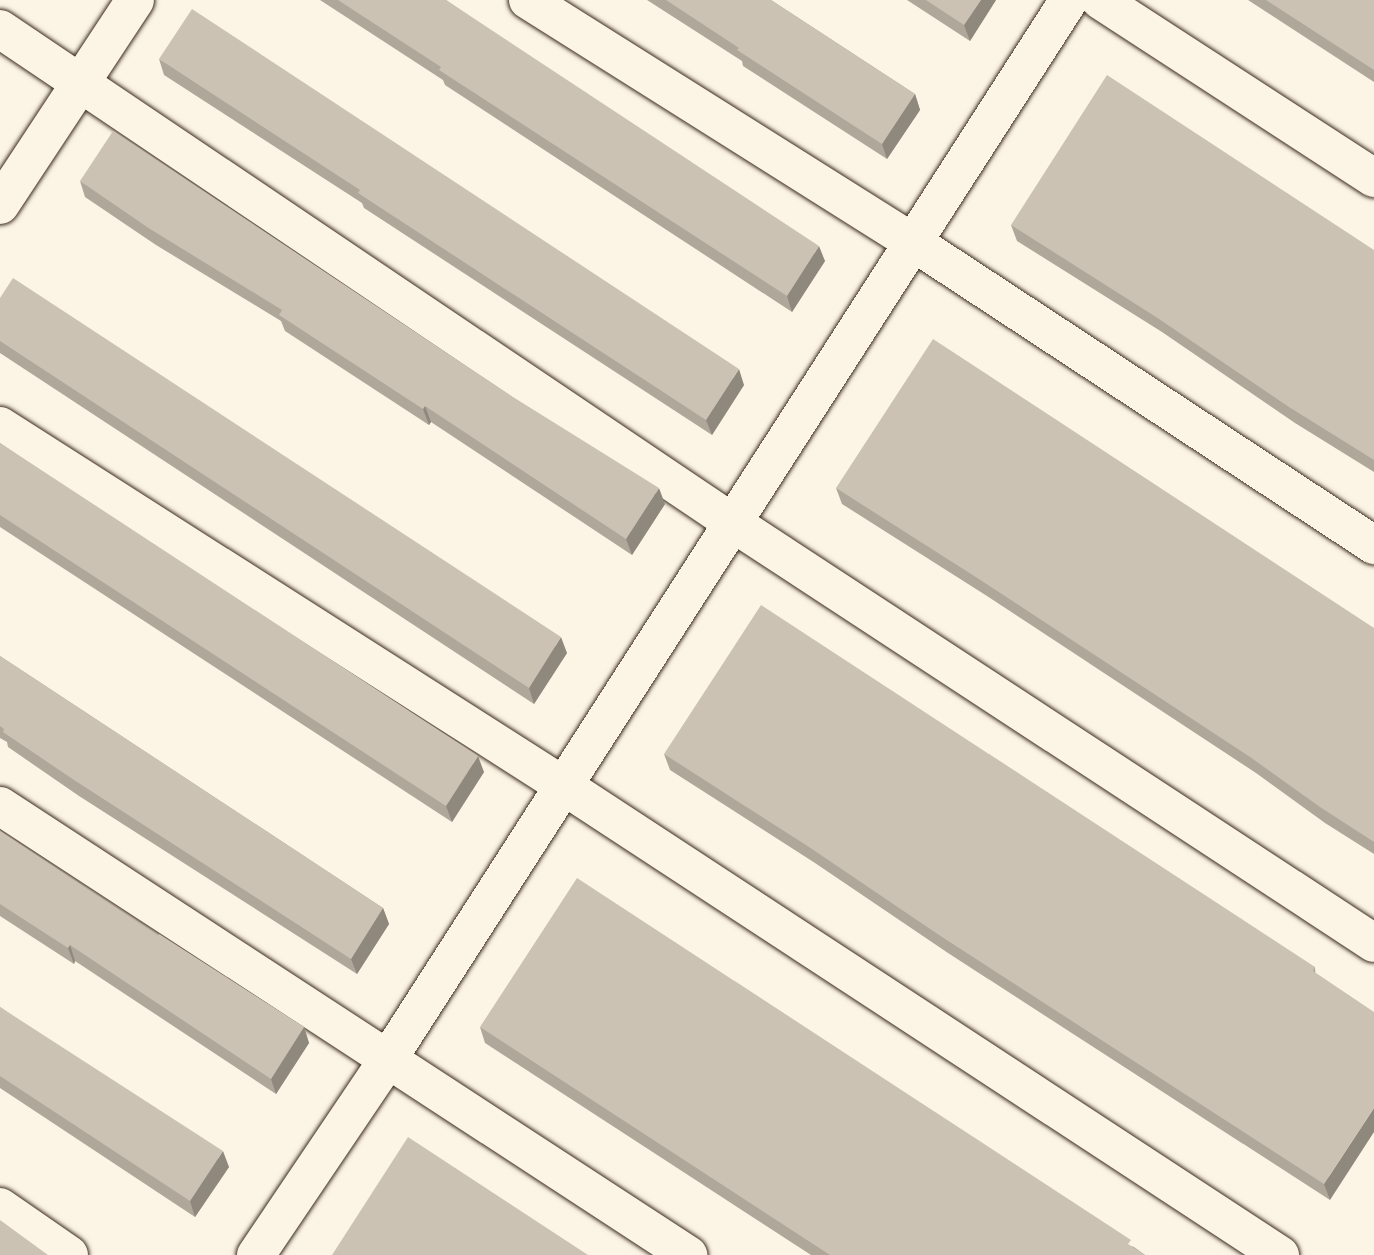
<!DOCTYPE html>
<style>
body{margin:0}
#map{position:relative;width:1374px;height:1255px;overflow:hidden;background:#fcf5e5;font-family:"Balsamiq Sans",sans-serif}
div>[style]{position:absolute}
.roads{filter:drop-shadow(0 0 2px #3b2a1e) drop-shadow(0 0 2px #3b2a1e)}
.minor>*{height:38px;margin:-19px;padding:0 19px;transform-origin:19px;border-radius:19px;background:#fcf5e5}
.wall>*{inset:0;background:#afa79a}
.shaded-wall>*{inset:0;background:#8f887d}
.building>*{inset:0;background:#ccc2b3}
span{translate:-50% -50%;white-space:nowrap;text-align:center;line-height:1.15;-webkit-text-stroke:7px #fcf5e5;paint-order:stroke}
</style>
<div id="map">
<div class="roads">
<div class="minor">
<div style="left:528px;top:0;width:455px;rotate:32.2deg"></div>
<div style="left:913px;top:242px;width:552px;rotate:33.32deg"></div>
<div style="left:1100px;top:0;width:327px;rotate:33deg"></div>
<div style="left:0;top:29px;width:884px;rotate:33.98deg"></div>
<div style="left:733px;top:523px;width:766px;rotate:33.23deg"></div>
<div style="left:0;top:205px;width:245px;rotate:-56.6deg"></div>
<div style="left:0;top:426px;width:669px;rotate:32.55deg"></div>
<div style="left:564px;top:786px;width:856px;rotate:33.23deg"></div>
<div style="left:0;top:806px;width:822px;rotate:33.13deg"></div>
<div style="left:0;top:1207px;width:84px;rotate:34.8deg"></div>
<div style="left:256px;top:1255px;width:236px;rotate:-56deg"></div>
<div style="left:388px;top:1059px;width:1259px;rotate:-57.26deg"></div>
</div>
</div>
<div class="wall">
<div style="clip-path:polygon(320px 0,446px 0,825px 261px,792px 312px,445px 85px,443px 80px)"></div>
<div style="clip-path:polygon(647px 0,771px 0,915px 94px,920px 110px,887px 159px,743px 66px,742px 61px)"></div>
<div style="clip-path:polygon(907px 0,996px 0,970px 41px)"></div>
<div style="clip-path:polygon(1248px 0,1374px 0,1374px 82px)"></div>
<div style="clip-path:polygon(159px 59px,744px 385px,712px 435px,364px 208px,362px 203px,164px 75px)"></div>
<div style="clip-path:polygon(80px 181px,665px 504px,632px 555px,431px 422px,429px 425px,285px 331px,281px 321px,156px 245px,85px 197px)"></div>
<div style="clip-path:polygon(1011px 225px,1374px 250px,1374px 472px,1295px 423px,1162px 332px,1017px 241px)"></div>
<div style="clip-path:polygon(0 298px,567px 653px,534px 704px,0 353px)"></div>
<div style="clip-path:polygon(0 443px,484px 772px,452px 822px,0 527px)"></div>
<div style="clip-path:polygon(836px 488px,1374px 628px,1374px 854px,1325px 823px,1256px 773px,987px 596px,842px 504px)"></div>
<div style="clip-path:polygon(0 656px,383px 908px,389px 924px,357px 974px,79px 796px,8px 747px,7px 742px,0 738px)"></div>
<div style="clip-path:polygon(664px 754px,1315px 967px,1330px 1200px,948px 953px,815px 863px,670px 770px)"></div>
<div style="clip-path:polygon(0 831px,158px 936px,304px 1027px,309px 1043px,276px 1094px,75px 961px,74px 964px,0 916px)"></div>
<div style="clip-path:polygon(0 1007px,229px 1167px,195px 1217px,0 1088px)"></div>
<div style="clip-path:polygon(480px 1027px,1134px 1247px,1145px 1255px,811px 1255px,485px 1043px)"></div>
</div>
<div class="shaded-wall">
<div style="clip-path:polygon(981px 0,996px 0,970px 41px,964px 25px)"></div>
<div style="clip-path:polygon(915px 94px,920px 110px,887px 159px,882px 144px)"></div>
<div style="clip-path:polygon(819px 246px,825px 261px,792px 312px,787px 296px)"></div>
<div style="clip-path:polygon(739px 369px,744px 385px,712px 435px,706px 420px)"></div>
<div style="clip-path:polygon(425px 406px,431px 422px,429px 425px,423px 409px)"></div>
<div style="clip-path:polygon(659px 488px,665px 504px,632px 555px,626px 539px)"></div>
<div style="clip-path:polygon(561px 637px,567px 653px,534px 704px,529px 688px)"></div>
<div style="clip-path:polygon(478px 756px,484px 772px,452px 822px,446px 806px)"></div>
<div style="clip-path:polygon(383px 908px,389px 924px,357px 974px,351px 959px)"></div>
<div style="clip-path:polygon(70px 945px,75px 961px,74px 964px,68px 948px)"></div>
<div style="clip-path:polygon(304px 1027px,309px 1043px,276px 1094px,271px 1079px)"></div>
<div style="clip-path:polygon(1374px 1108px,1374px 1132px,1330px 1200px,1324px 1184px)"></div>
<div style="clip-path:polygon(223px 1151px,229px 1167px,195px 1217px,190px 1201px)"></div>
</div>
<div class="building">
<div style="clip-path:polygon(338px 0,446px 0,819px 246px,787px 296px,439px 70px,441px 67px)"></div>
<div style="clip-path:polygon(666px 0,771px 0,915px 94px,882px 144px,737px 50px,739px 48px)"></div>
<div style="clip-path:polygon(926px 0,981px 0,964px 25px)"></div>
<div style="clip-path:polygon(1266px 0,1374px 0,1374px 70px)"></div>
<div style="clip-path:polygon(192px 9px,739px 369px,706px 420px,358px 193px,360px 190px,159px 59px)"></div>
<div style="clip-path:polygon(1107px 75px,1374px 250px,1374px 460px,1289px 407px,1156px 317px,1011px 225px)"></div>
<div style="clip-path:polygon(113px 131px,513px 397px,659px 488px,626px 539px,425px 406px,423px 409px,279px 315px,282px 310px,150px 229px,80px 181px)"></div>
<div style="clip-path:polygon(13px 278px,561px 637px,529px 688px,0 341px,0 298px)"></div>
<div style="clip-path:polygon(933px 339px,1374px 628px,1374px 842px,1320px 807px,1250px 757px,982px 581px,836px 488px)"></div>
<div style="clip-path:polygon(0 443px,478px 756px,446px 806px,0 515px)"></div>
<div style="clip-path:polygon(761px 605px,1315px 967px,1313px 971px,1374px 1012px,1374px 1108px,1324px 1184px,942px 937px,809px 847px,664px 754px)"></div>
<div style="clip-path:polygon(0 656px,383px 908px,351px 959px,74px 780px,3px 732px,4px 729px,0 726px)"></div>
<div style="clip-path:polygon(0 831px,158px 936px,159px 934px,304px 1027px,271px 1079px,70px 945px,68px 948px,0 904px)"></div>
<div style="clip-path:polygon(577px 878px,1131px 1240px,1128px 1244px,1145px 1255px,830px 1255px,480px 1027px)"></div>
<div style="clip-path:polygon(0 1007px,223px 1151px,190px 1201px,0 1076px)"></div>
<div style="clip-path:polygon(408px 1137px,588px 1255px,332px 1255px)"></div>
<div style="clip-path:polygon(0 1220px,48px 1255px,0 1255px)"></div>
</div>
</div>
